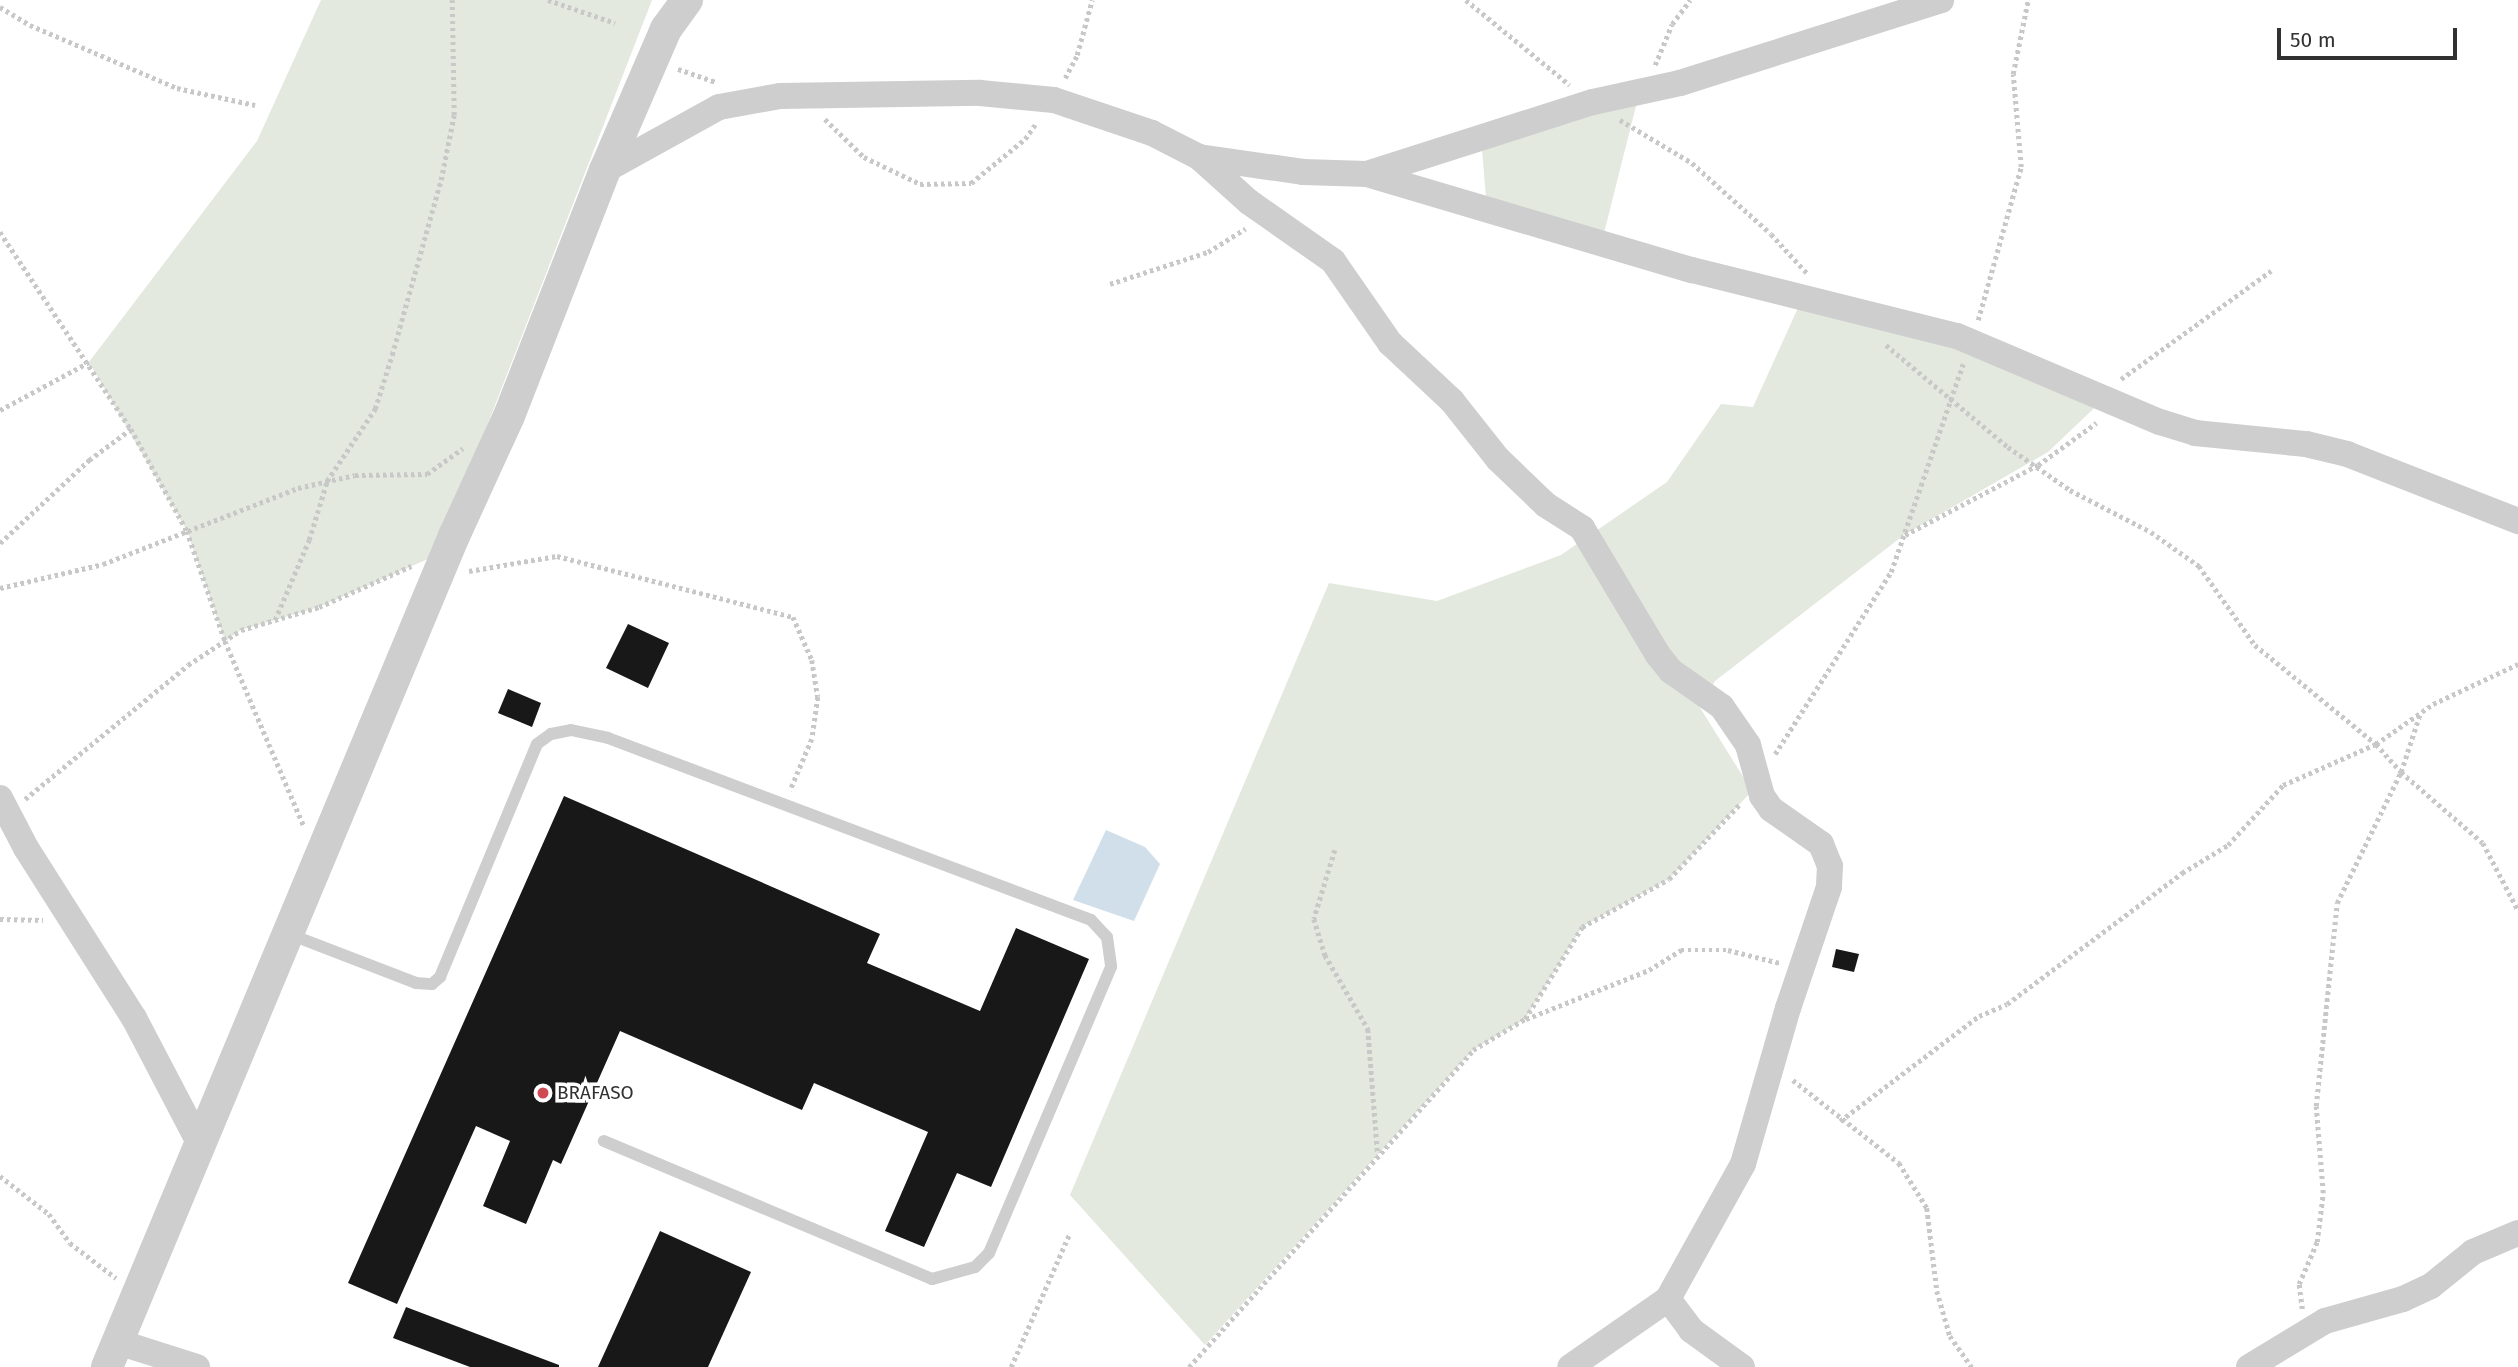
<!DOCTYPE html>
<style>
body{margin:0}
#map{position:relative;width:2518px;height:1367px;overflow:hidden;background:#fff;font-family:"Fira Sans",sans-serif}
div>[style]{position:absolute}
.green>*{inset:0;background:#e3e9de}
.water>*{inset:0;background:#d0dfe9}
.building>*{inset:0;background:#181818}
.path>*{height:4.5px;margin-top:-2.25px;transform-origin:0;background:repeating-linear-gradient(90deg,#c8c8c8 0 3.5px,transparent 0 7px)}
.service>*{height:12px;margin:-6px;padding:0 6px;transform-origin:6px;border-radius:6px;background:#cecece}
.minor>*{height:26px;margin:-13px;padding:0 13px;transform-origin:13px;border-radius:13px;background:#cecece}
.tertiary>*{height:32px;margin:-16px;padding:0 16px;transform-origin:16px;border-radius:16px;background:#cecece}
.dots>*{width:19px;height:19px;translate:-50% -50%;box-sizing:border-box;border:4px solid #fff;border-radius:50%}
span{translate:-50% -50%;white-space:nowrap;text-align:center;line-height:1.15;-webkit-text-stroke:7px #fff;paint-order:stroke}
.poi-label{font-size:19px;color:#313131}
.left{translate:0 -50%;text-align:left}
.scale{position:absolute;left:2277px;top:28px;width:180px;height:32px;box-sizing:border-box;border:4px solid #313131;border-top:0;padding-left:9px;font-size:21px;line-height:24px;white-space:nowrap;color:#313131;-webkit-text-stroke:5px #fff;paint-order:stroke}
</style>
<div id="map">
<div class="green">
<div style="clip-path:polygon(321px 0,652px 0,437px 555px,319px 607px,241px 630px,225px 641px,187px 531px,89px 362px,257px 141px)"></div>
<div style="clip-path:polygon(1639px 94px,1602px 241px,1487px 210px,1481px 137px)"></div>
<div style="clip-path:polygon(1802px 299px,2110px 393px,2048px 452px,1904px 535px,1715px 681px,1699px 706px,1752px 791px,1669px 879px,1582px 927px,1525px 1019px,1473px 1050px,1205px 1345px,1070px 1195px,1329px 583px,1437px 601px,1561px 555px,1667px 482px,1721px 404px,1753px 407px)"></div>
</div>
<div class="water">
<div style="clip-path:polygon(1106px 830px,1145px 847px,1160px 864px,1134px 921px,1073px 900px)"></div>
</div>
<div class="building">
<div style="clip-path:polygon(628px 624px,669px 643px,648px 688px,606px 668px)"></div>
<div style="clip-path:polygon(508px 689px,541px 703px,532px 727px,498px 713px)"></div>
<div style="clip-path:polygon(564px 796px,880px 934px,867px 963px,980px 1011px,1016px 928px,1089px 959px,991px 1187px,957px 1173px,924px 1247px,885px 1231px,928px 1132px,814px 1083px,802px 1110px,620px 1031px,561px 1164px,553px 1160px,526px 1224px,483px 1206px,510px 1141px,476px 1126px,397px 1304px,348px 1283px)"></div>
<div style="clip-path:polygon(1836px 949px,1859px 954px,1854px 972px,1832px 967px)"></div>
<div style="clip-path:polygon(660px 1231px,751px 1272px,708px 1367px,598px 1367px)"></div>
<div style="clip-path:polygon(406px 1307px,559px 1365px,559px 1367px,470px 1367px,393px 1338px)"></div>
</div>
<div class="path">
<div style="left:548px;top:0;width:71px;rotate:18.9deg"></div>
<div style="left:1466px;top:0;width:134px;rotate:39.3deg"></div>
<div style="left:0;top:7px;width:35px;rotate:31deg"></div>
<div style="left:30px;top:25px;width:160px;rotate:23.2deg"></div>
<div style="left:177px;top:88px;width:80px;rotate:12.3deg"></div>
<div style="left:1655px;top:65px;width:44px;rotate:-67.5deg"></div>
<div style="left:1672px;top:24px;width:30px;rotate:-53deg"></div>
<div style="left:678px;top:69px;width:39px;rotate:19deg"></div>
<div style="left:1065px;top:78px;width:26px;rotate:-62deg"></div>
<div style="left:1077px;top:55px;width:57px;rotate:-74.7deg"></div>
<div style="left:825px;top:119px;width:54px;rotate:44.3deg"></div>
<div style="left:864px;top:157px;width:62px;rotate:25.7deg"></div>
<div style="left:920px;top:184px;width:51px;rotate:-1.1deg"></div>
<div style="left:971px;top:183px;width:70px;rotate:-39.2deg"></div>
<div style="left:1025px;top:139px;width:19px;rotate:-55deg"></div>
<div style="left:1620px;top:120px;width:84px;rotate:30.8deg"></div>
<div style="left:1692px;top:163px;width:106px;rotate:41.9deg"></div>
<div style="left:1771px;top:234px;width:53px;rotate:47.3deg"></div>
<div style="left:0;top:232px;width:237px;rotate:56.4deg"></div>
<div style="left:131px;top:429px;width:116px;rotate:61.2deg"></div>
<div style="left:187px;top:531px;width:116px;rotate:70.9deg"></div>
<div style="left:225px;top:641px;width:201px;rotate:66.9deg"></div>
<div style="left:1110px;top:284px;width:103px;rotate:-18.1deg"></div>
<div style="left:1208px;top:252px;width:44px;rotate:-31.9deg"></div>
<div style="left:1978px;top:320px;width:159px;rotate:-74.3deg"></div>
<div style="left:2021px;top:167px;width:93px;rotate:-94.9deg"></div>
<div style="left:2013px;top:74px;width:76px;rotate:-78.5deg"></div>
<div style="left:1886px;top:345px;width:159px;rotate:39.9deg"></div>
<div style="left:2008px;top:447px;width:75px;rotate:34.7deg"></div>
<div style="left:2070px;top:490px;width:91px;rotate:27.4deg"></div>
<div style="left:2151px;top:532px;width:59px;rotate:35.3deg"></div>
<div style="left:2199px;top:566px;width:97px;rotate:54.7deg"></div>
<div style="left:2255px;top:645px;width:156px;rotate:39.3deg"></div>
<div style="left:2376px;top:744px;width:38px;rotate:48deg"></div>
<div style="left:2401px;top:772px;width:108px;rotate:40.9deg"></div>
<div style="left:2483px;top:843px;width:76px;rotate:62.4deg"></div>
<div style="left:2121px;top:379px;width:185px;rotate:-35.8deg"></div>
<div style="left:0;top:410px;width:101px;rotate:-28.3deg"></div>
<div style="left:1905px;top:535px;width:150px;rotate:-27.8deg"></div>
<div style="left:2038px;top:465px;width:72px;rotate:-35.9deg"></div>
<div style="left:0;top:543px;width:122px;rotate:-43deg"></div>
<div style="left:89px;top:460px;width:52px;rotate:-36.4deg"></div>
<div style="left:469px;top:571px;width:89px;rotate:-9.7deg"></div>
<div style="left:557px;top:556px;width:244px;rotate:14.5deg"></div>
<div style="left:793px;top:617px;width:47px;rotate:66.2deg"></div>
<div style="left:812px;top:660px;width:37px;rotate:81deg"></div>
<div style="left:818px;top:697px;width:42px;rotate:98.1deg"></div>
<div style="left:812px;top:739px;width:56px;rotate:112.9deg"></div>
<div style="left:0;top:588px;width:106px;rotate:-13.1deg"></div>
<div style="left:103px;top:564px;width:209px;rotate:-21.3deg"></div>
<div style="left:298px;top:488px;width:58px;rotate:-12.8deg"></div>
<div style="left:355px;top:475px;width:72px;rotate:-0.8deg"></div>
<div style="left:427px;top:474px;width:44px;rotate:-35.8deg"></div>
<div style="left:275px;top:620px;width:87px;rotate:-67deg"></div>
<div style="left:309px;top:540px;width:62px;rotate:-73deg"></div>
<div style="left:327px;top:481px;width:87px;rotate:-56.3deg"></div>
<div style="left:375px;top:409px;width:57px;rotate:-72.5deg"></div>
<div style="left:392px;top:355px;width:182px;rotate:-74.4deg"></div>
<div style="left:441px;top:180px;width:66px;rotate:-78.7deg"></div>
<div style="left:454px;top:115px;width:115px;rotate:-91deg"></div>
<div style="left:1775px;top:754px;width:216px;rotate:-57.5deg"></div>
<div style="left:1891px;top:572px;width:220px;rotate:-70.9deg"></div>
<div style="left:25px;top:799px;width:211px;rotate:-39.4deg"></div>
<div style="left:188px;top:665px;width:64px;rotate:-33.4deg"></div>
<div style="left:241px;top:630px;width:81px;rotate:-16.4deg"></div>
<div style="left:319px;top:607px;width:101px;rotate:-24deg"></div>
<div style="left:1335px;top:850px;width:72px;rotate:106.9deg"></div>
<div style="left:1314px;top:919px;width:38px;rotate:73deg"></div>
<div style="left:1325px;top:955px;width:86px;rotate:59.8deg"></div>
<div style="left:1368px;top:1029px;width:126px;rotate:85.5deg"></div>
<div style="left:0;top:919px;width:43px;rotate:1.3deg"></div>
<div style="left:1526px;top:1019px;width:132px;rotate:-21.7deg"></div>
<div style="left:1649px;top:970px;width:38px;rotate:-32deg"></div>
<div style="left:1681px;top:950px;width:47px"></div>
<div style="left:1728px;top:950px;width:54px;rotate:14deg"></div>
<div style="left:1793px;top:1080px;width:135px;rotate:38.1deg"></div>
<div style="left:1899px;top:1163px;width:53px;rotate:58.1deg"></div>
<div style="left:1927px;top:1208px;width:84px;rotate:83.1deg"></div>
<div style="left:1937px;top:1291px;width:47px;rotate:73.9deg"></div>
<div style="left:1950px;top:1336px;width:38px;rotate:55deg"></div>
<div style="left:1840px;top:1121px;width:174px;rotate:-37.1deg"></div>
<div style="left:1979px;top:1016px;width:30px;rotate:-23deg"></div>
<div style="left:2007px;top:1004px;width:219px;rotate:-36.8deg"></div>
<div style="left:2182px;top:873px;width:54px;rotate:-31.3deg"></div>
<div style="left:2228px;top:845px;width:81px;rotate:-47.5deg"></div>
<div style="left:2283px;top:785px;width:102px;rotate:-23.8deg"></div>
<div style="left:2376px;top:744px;width:70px;rotate:-35.1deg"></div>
<div style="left:2433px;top:704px;width:94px;rotate:-25.2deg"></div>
<div style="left:0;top:1176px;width:62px;rotate:37.8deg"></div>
<div style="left:49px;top:1214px;width:36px;rotate:54deg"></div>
<div style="left:70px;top:1243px;width:58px;rotate:37.3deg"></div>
<div style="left:2302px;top:1309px;width:25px;rotate:-97deg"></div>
<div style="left:2299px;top:1284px;width:46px;rotate:-66.8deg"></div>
<div style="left:2317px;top:1242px;width:49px;rotate:-83deg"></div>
<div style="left:2323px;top:1193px;width:87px;rotate:-94.6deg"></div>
<div style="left:2316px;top:1106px;width:204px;rotate:-84.1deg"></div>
<div style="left:2337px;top:903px;width:146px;rotate:-64deg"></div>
<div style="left:2401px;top:772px;width:61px;rotate:-71.9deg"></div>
<div style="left:1011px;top:1367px;width:144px;rotate:-66.3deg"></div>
<div style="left:1189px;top:1367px;width:426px;rotate:-48.1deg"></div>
<div style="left:1473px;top:1050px;width:61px;rotate:-30.8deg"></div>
<div style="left:1525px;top:1019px;width:108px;rotate:-58.2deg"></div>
<div style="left:1582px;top:927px;width:99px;rotate:-28.9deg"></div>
<div style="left:1669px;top:879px;width:103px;rotate:-46.6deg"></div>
</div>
<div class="service">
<div style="left:289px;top:934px;width:136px;rotate:21.1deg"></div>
<div style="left:416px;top:983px;width:16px;rotate:4deg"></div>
<div style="left:432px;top:984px;width:11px;rotate:-41deg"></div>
<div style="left:440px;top:977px;width:252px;rotate:-67.4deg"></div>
<div style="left:537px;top:744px;width:17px;rotate:-36deg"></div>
<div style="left:551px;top:734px;width:20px;rotate:-11deg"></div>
<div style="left:571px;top:730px;width:38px;rotate:12deg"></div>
<div style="left:608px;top:738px;width:516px;rotate:20.65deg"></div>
<div style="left:1091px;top:920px;width:23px;rotate:47deg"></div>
<div style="left:1107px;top:937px;width:30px;rotate:82deg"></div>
<div style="left:1111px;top:967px;width:311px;rotate:113.1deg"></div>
<div style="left:989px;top:1253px;width:20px;rotate:135deg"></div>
<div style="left:975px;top:1267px;width:45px;rotate:164.4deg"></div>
<div style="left:932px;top:1279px;width:356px;rotate:-157.2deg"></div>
</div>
<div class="minor">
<div style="left:1199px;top:157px;width:67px;rotate:42deg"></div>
<div style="left:1249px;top:202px;width:103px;rotate:35.1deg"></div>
<div style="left:1333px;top:261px;width:100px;rotate:55.2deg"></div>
<div style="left:1390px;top:343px;width:85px;rotate:43.1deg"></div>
<div style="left:1452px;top:401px;width:74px;rotate:51.6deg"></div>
<div style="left:1498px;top:459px;width:66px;rotate:43.8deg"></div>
<div style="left:1546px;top:505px;width:43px;rotate:32.6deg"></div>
<div style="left:1582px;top:528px;width:148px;rotate:59.1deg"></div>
<div style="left:1658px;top:655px;width:21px;rotate:51deg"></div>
<div style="left:1671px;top:671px;width:62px;rotate:35.2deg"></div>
<div style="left:1722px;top:707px;width:46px;rotate:55.6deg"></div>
<div style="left:1748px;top:745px;width:53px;rotate:74.6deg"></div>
<div style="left:1762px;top:796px;width:16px;rotate:55deg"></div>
<div style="left:1771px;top:809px;width:61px;rotate:35deg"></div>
<div style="left:1821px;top:844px;width:24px;rotate:68deg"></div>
<div style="left:1830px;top:866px;width:21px;rotate:93deg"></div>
<div style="left:1829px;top:887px;width:128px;rotate:108.7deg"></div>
<div style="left:1788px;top:1008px;width:162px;rotate:106.1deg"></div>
<div style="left:1743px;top:1164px;width:154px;rotate:119.1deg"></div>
<div style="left:1668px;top:1299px;width:119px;rotate:145.2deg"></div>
<div style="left:605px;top:170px;width:130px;rotate:-28.9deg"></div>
<div style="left:719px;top:107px;width:62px;rotate:-10.2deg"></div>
<div style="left:780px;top:96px;width:200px;rotate:-0.9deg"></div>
<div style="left:980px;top:93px;width:74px;rotate:5.4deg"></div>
<div style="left:1054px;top:100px;width:103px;rotate:18.6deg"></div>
<div style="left:1152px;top:133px;width:53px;rotate:27.1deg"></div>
<div style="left:1199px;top:157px;width:105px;rotate:8.2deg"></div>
<div style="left:1303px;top:172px;width:64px;rotate:1.8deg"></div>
<div style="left:1367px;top:174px;width:339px;rotate:16.5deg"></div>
<div style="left:1692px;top:270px;width:273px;rotate:14deg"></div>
<div style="left:1957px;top:336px;width:220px;rotate:23deg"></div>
<div style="left:2160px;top:422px;width:37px;rotate:17deg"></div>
<div style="left:2195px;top:433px;width:112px;rotate:5.7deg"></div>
<div style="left:2306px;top:444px;width:42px;rotate:13.7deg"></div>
<div style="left:2347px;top:454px;width:184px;rotate:21.4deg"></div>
<div style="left:1367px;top:174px;width:237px;rotate:-17.7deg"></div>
<div style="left:1593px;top:102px;width:89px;rotate:-12.3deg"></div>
<div style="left:1680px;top:83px;width:274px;rotate:-17.6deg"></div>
<div style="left:0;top:798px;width:56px;rotate:62.5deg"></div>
<div style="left:26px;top:848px;width:201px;rotate:57.6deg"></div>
<div style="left:134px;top:1018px;width:144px;rotate:62.4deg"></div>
<div style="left:1668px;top:1299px;width:39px;rotate:53deg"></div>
<div style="left:1691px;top:1330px;width:63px;rotate:36deg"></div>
<div style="left:118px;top:1342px;width:83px;rotate:17.6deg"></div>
<div style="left:2249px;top:1367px;width:89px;rotate:-31.2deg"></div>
<div style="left:2325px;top:1321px;width:81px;rotate:-15.8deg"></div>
<div style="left:2403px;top:1299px;width:31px;rotate:-25deg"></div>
<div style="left:2431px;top:1286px;width:54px;rotate:-39deg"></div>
<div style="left:2473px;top:1252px;width:49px;rotate:-22.9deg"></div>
</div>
<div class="tertiary">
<div style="left:107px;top:1367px;width:901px;rotate:-67.34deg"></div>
<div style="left:454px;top:536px;width:132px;rotate:-65.4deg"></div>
<div style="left:509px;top:416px;width:264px;rotate:-68.7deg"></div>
<div style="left:605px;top:170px;width:154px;rotate:-66.6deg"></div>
<div style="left:666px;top:29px;width:36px;rotate:-54deg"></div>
</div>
<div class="dots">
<div style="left:543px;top:1093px;background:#d04a53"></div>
</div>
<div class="poi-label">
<span class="left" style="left:557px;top:1093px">BRAFASO</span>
</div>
<div class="scale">50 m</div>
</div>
